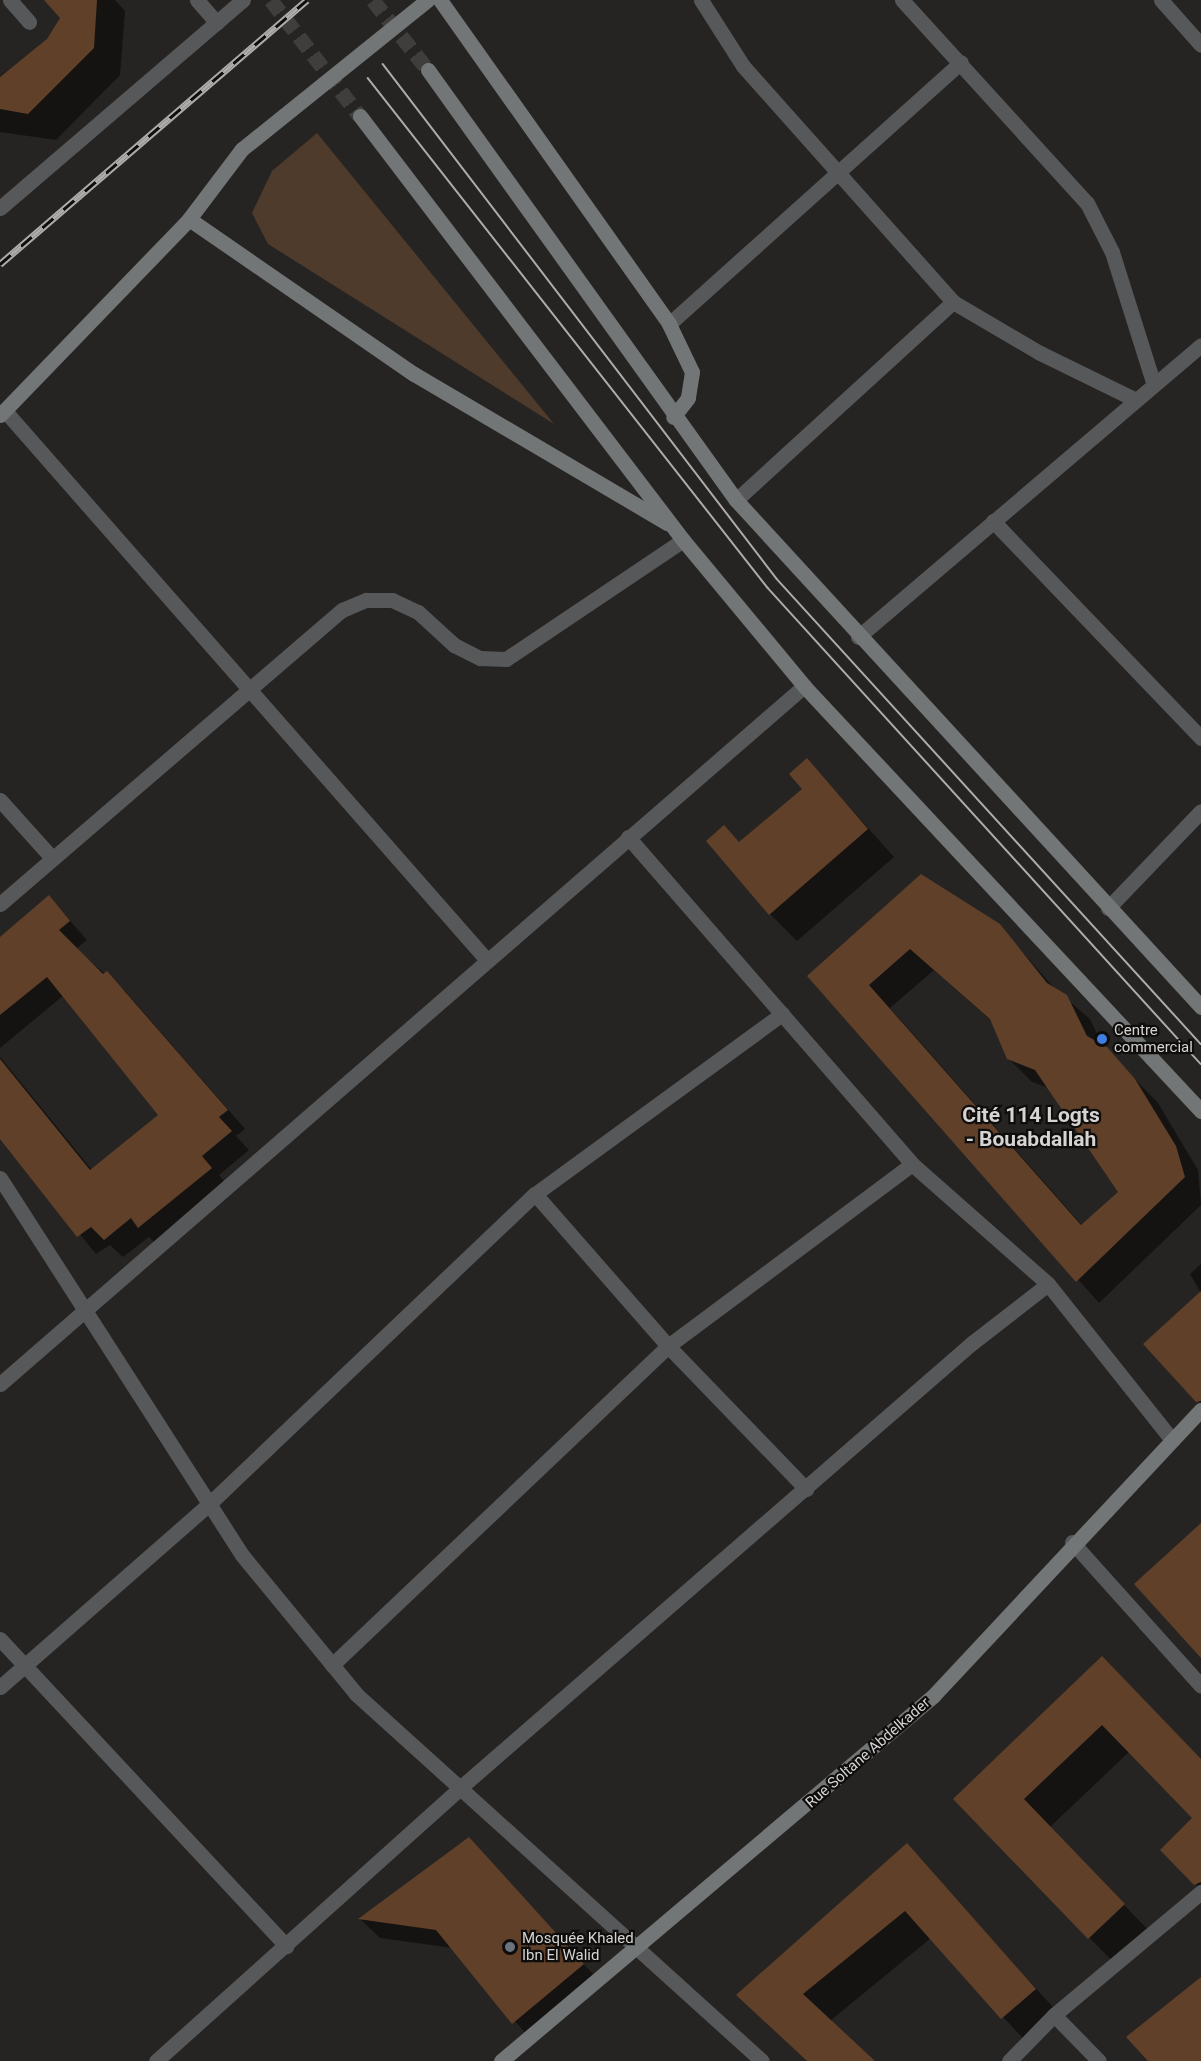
<!DOCTYPE html>
<meta charset="utf-8">
<style>
body{margin:0}
#map{position:relative;width:1201px;height:2061px;overflow:hidden;background:#262422;font-family:Roboto,sans-serif}
div>[style]{position:absolute}
.green>*{inset:0;background:#4e3b2b}
.shadow>*{inset:0;background:#0007}
.building>*{inset:0;background:#614029}
.secondary-tunnel>*{height:15px;margin-top:-7.5px;transform-origin:0;background:repeating-linear-gradient(90deg,#403e3c 0 15px,transparent 0 23px)}
.minor>*{height:15px;margin:-7.5px;padding:0 7.5px;transform-origin:7.5px;border-radius:7.5px;background:#575859}
.secondary>*{height:15px;margin:-7.5px;padding:0 7.5px;transform-origin:7.5px;border-radius:7.5px;background:#737676}
.tram>*{height:1.5px;margin:-0.75px;padding:0 0.75px;transform-origin:0.75px;border-radius:0.75px;background:#adacaa}
.rail>*{height:7px;margin-top:-3.5px;transform-origin:0;background:repeating-linear-gradient(90deg,#0e0d0c 0 14px,#adacaa 0 28px);box-sizing:border-box;border-block:2px solid #adacaa}
.dots>*{width:16px;height:16px;translate:-50% -50%;box-sizing:border-box;border:3px solid #0e0d0c;border-radius:50%}
span{translate:-50% -50%;white-space:nowrap;text-align:center;line-height:1.15;-webkit-text-stroke:4.5px #0e0d0c;paint-order:stroke}
.poi-label{font-size:15px;color:#d5d4d2}
.left{translate:0 -50%;text-align:left}
.street-label{font-size:15px;color:#d5d4d2}
.district-label{font-size:21px;color:#d5d4d2;font-weight:700}
</style>
<div id="map">
<div class="green">
<div style="clip-path:polygon(317px 133px,554px 424px,268px 244px,252px 213px,272px 171px)"></div>
</div>
<div class="shadow">
<div style="clip-path:polygon(46px 0,115px 0,125px 11px,120px 75px,56px 140px,0 132px,0 76px,48px 40px,62px 18px)"></div>
<div style="clip-path:polygon(807px 760px,894px 857px,797px 941px,770px 914px,724px 827px,740px 843px,804px 789px)"></div>
<div style="clip-path:polygon(evenodd,921px 876px,999px 925px,1055px 989px,1090px 1019px,1103px 1046px,1158px 1103px,1198px 1170px,1201px 1205px,1099px 1303px,809px 976px,921px 876px,934px 970px,993px 1022px,1009px 1059px,1032px 1082px,1049px 1088px,1120px 1192px,1082px 1225px,890px 1008px,934px 970px)"></div>
<div style="clip-path:polygon(49px 897px,87px 940px,76px 949px,126px 992px,245px 1129px,236px 1136px,249px 1150px,219px 1175px,229px 1187px,157px 1245px,149px 1237px,123px 1257px,110px 1245px,96px 1254px,0 1137px,0 1057px,92px 1170px,160px 1115px,64px 995px,0 1048px,0 942px)"></div>
<div style="clip-path:polygon(1201px 1264px,1201px 1404px,1145px 1345px,1201px 1293px,1190px 1274px)"></div>
<div style="clip-path:polygon(1102px 1658px,1201px 1760px,1201px 1889px,1162px 1850px,1194px 1818px,1130px 1751px,1050px 1827px,1150px 1932px,1116px 1965px,955px 1799px)"></div>
<div style="clip-path:polygon(469px 1839px,603px 1985px,533px 2042px,453px 1948px,380px 1938px,361px 1920px)"></div>
<div style="clip-path:polygon(906px 1845px,1062px 2017px,1029px 2045px,931px 1938px,830px 2021px,873px 2061px,807px 2061px,765px 2022px)"></div>
<div style="clip-path:polygon(1201px 1980px,1201px 2061px,1150px 2061px,1128px 2037px)"></div>
</div>
<div class="building">
<div style="clip-path:polygon(44px 0,97px 0,94px 48px,28px 114px,0 109px,0 77px,47px 39px,60px 18px)"></div>
<div style="clip-path:polygon(807px 758px,868px 829px,769px 915px,706px 841px,724px 825px,739px 842px,802px 789px,789px 774px)"></div>
<div style="clip-path:polygon(evenodd,921px 874px,1000px 924px,1047px 983px,1067px 995px,1087px 1036px,1107px 1047px,1135px 1079px,1176px 1146px,1185px 1177px,1076px 1282px,807px 976px,921px 874px,910px 949px,990px 1019px,1007px 1059px,1035px 1070px,1118px 1192px,1081px 1225px,869px 985px,910px 949px)"></div>
<div style="clip-path:polygon(49px 895px,70px 921px,59px 930px,103px 974px,107px 971px,228px 1110px,219px 1117px,232px 1131px,202px 1156px,212px 1168px,138px 1228px,131px 1218px,104px 1240px,91px 1227px,77px 1237px,0 1139px,0 1059px,90px 1170px,158px 1115px,47px 977px,0 1015px,0 937px)"></div>
<div style="clip-path:polygon(1201px 1291px,1201px 1401px,1196px 1402px,1143px 1344px)"></div>
<div style="clip-path:polygon(1201px 1523px,1201px 1658px,1134px 1584px)"></div>
<div style="clip-path:polygon(1102px 1656px,1201px 1759px,1201px 1882px,1194px 1885px,1160px 1850px,1192px 1818px,1102px 1725px,1024px 1799px,1125px 1904px,1088px 1939px,953px 1799px)"></div>
<div style="clip-path:polygon(469px 1837px,584px 1964px,512px 2024px,436px 1930px,358px 1919px)"></div>
<div style="clip-path:polygon(907px 1843px,1036px 1989px,1001px 2019px,905px 1911px,803px 1994px,875px 2061px,807px 2061px,736px 1995px)"></div>
<div style="clip-path:polygon(1201px 1977px,1201px 2061px,1148px 2061px,1126px 2037px)"></div>
</div>
<div class="secondary-tunnel">
<div style="left:271px;top:0;width:146px;rotate:52.5deg"></div>
<div style="left:373px;top:0;width:89px;rotate:51.8deg"></div>
</div>
<div class="minor">
<div style="left:10px;top:0;width:29px;rotate:49deg"></div>
<div style="left:197px;top:0;width:30px;rotate:49deg"></div>
<div style="left:701px;top:0;width:78px;rotate:57.5deg"></div>
<div style="left:743px;top:66px;width:316px;rotate:48.3deg"></div>
<div style="left:953px;top:302px;width:101px;rotate:30.4deg"></div>
<div style="left:1040px;top:353px;width:107px;rotate:26.1deg"></div>
<div style="left:902px;top:0;width:275px;rotate:47.7deg"></div>
<div style="left:1087px;top:203px;width:55px;rotate:63deg"></div>
<div style="left:1112px;top:252px;width:139px;rotate:72.5deg"></div>
<div style="left:1161px;top:0;width:60px;rotate:48.4deg"></div>
<div style="left:0;top:208px;width:320px;rotate:-40.6deg"></div>
<div style="left:669px;top:324px;width:392px;rotate:-41.9deg"></div>
<div style="left:5px;top:411px;width:729px;rotate:48.73deg"></div>
<div style="left:736px;top:500px;width:294px;rotate:-42.4deg"></div>
<div style="left:993px;top:521px;width:301px;rotate:46.2deg"></div>
<div style="left:858px;top:637px;width:450px;rotate:-40.4deg"></div>
<div style="left:0;top:800px;width:78px;rotate:48.1deg"></div>
<div style="left:628px;top:837px;width:433px;rotate:49deg"></div>
<div style="left:912px;top:1164px;width:181px;rotate:41.4deg"></div>
<div style="left:1048px;top:1284px;width:199px;rotate:51.5deg"></div>
<div style="left:0;top:904px;width:451px;rotate:-40.7deg"></div>
<div style="left:342px;top:610px;width:26px;rotate:-23deg"></div>
<div style="left:366px;top:600px;width:26px"></div>
<div style="left:392px;top:600px;width:29px;rotate:25deg"></div>
<div style="left:418px;top:612px;width:49px;rotate:42.5deg"></div>
<div style="left:454px;top:645px;width:29px;rotate:27deg"></div>
<div style="left:480px;top:658px;width:26px;rotate:2deg"></div>
<div style="left:506px;top:659px;width:213px;rotate:-33.9deg"></div>
<div style="left:1108px;top:908px;width:134px;rotate:-46.2deg"></div>
<div style="left:0;top:1178px;width:448px;rotate:57.3deg"></div>
<div style="left:242px;top:1555px;width:180px;rotate:50.6deg"></div>
<div style="left:356px;top:1694px;width:547px;rotate:42.11deg"></div>
<div style="left:535px;top:1194px;width:202px;rotate:48.8deg"></div>
<div style="left:668px;top:1346px;width:199px;rotate:46deg"></div>
<div style="left:0;top:1384px;width:1065px;rotate:-40.96deg"></div>
<div style="left:1072px;top:1542px;width:193px;rotate:48.1deg"></div>
<div style="left:0;top:1639px;width:420px;rotate:47deg"></div>
<div style="left:332px;top:1665px;width:463px;rotate:-43.5deg"></div>
<div style="left:668px;top:1346px;width:304px;rotate:-36.7deg"></div>
<div style="left:0;top:1687px;width:276px;rotate:-41.2deg"></div>
<div style="left:208px;top:1505px;width:451px;rotate:-43.6deg"></div>
<div style="left:535px;top:1194px;width:306px;rotate:-36.1deg"></div>
<div style="left:1054px;top:2015px;width:64px;rotate:45.6deg"></div>
<div style="left:156px;top:2061px;width:410px;rotate:-41.9deg"></div>
<div style="left:461px;top:1787px;width:677px;rotate:-40.99deg"></div>
<div style="left:972px;top:1343px;width:96px;rotate:-37.8deg"></div>
<div style="left:1009px;top:2061px;width:64px;rotate:-45.6deg"></div>
<div style="left:1054px;top:2015px;width:192px;rotate:-39.9deg"></div>
</div>
<div class="secondary">
<div style="left:440px;top:0;width:397px;rotate:54.7deg"></div>
<div style="left:669px;top:324px;width:53px;rotate:64.4deg"></div>
<div style="left:692px;top:372px;width:26px;rotate:99deg"></div>
<div style="left:688px;top:398px;width:24px;rotate:128deg"></div>
<div style="left:428px;top:70px;width:529px;rotate:54.39deg"></div>
<div style="left:736px;top:500px;width:688px;rotate:47.47deg"></div>
<div style="left:360px;top:116px;width:533px;rotate:52.7deg"></div>
<div style="left:683px;top:540px;width:190px;rotate:50.3deg"></div>
<div style="left:804px;top:686px;width:582px;rotate:46.95deg"></div>
<div style="left:189px;top:219px;width:273px;rotate:34.6deg"></div>
<div style="left:414px;top:374px;width:294px;rotate:30.5deg"></div>
<div style="left:0;top:415px;width:272px;rotate:-46deg"></div>
<div style="left:189px;top:219px;width:88px;rotate:-52.9deg"></div>
<div style="left:242px;top:149px;width:238px;rotate:-38.8deg"></div>
<div style="left:501px;top:2061px;width:566px;rotate:-40.19deg"></div>
<div style="left:933px;top:1696px;width:392px;rotate:-46.9deg"></div>
</div>
<div class="tram">
<div style="left:383px;top:64px;width:648px;rotate:52.58deg"></div>
<div style="left:777px;top:579px;width:629px;rotate:47.64deg"></div>
<div style="left:368px;top:78px;width:648px;rotate:51.89deg"></div>
<div style="left:768px;top:588px;width:643px;rotate:47.71deg"></div>
</div>
<div class="rail">
<div style="left:0;top:264px;width:405px;rotate:-40.7deg"></div>
</div>
<div class="dots">
<div style="left:1102px;top:1039px;background:#3f7fe0"></div>
<div style="left:510px;top:1947px;background:#6b7280"></div>
</div>
<div class="poi-label">
<span class="left" style="left:1114px;top:1039px">Centre<br>commercial</span>
<span class="left" style="left:522px;top:1947px">Mosquée Khaled<br>Ibn El Walid</span>
</div>
<div class="street-label">
<span style="left:868px;top:1753px;rotate:-41deg">Rue Soltane Abdelkader</span>
</div>
<div class="district-label">
<span style="left:1031px;top:1127px">Cité 114 Logts<br>- Bouabdallah</span>
</div>
</div>
